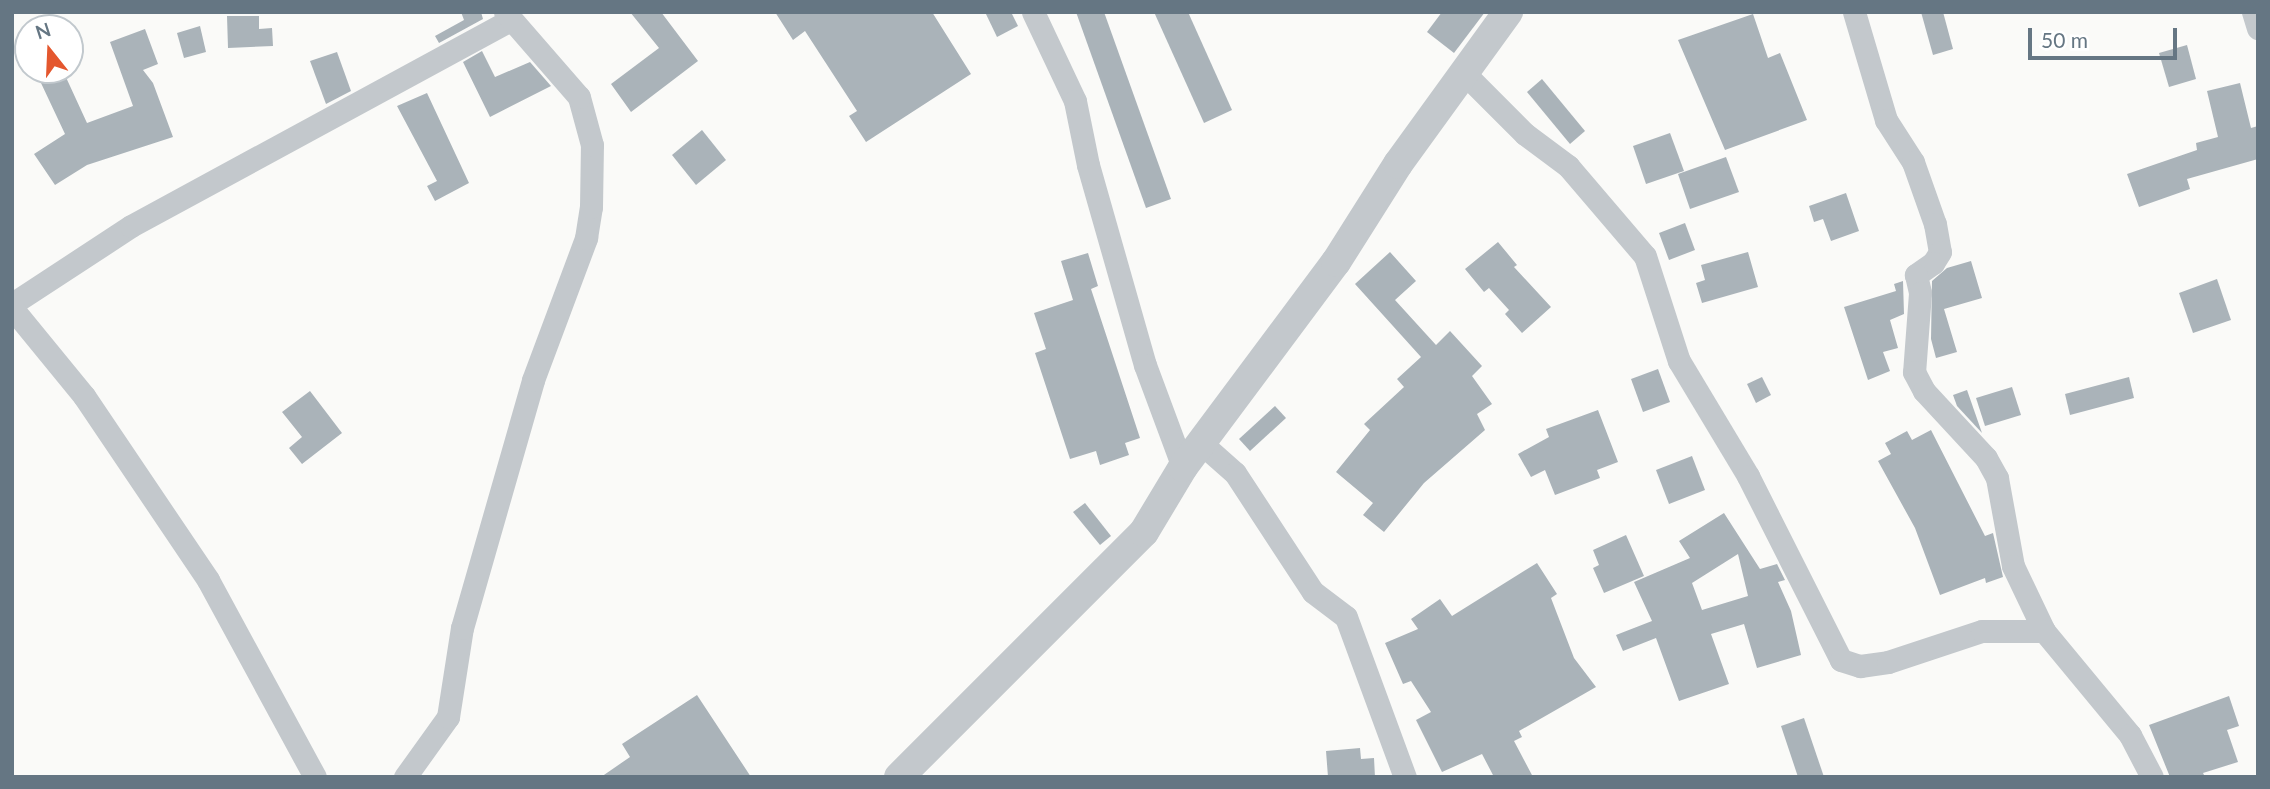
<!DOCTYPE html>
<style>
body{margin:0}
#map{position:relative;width:2270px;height:789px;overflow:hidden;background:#fafaf8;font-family:Lato,sans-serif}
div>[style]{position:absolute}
.building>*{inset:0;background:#aab3b9}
.minor>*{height:23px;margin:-11.5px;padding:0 11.5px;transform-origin:11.5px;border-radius:11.5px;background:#c3c8cc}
.tertiary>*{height:30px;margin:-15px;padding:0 15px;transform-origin:15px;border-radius:15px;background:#c3c8cc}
span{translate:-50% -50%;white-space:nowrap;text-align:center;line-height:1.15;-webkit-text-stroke:7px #fff;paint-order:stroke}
.frame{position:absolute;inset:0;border:14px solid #657683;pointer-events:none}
.north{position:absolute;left:14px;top:14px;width:70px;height:70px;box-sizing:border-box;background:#fff;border:2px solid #c1c8cd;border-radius:50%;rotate:342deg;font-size:19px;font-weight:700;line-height:28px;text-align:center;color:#657683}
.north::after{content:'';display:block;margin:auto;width:24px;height:32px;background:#e4572e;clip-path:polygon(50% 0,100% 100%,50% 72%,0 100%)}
.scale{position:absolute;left:2028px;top:28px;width:149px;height:32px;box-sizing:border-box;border:4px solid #657683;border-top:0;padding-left:9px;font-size:21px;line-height:24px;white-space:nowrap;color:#657683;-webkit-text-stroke:5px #fff;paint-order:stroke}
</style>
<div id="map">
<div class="building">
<div style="clip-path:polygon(461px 12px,481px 12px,483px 19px,439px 43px,435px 36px,464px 20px)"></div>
<div style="clip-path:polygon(630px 12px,661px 12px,698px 61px,631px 112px,611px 84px,659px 48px)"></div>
<div style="clip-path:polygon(775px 12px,932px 12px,971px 74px,866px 142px,849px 116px,857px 111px,805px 31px,793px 40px)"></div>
<div style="clip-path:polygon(985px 12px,1011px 12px,1018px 26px,997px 37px)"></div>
<div style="clip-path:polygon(1076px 12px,1104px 12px,1171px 199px,1146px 208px)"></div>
<div style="clip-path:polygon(1154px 12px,1188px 12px,1232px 110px,1204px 123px)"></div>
<div style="clip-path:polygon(1442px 12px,1485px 12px,1454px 53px,1427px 32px)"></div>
<div style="clip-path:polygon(1921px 12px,1943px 12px,1953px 49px,1933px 55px)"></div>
<div style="clip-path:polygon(1753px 14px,1768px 58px,1780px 53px,1807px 120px,1725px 150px,1678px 40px)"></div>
<div style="clip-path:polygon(227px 16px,259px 16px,259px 29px,272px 28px,273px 46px,228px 48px)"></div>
<div style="clip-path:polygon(200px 26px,206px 52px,184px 58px,177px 33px)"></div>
<div style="clip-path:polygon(145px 29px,158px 64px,143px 70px,153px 83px,173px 137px,87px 165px,55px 185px,34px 154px,65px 134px,41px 83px,64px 73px,87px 123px,133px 106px,110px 42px)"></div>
<div style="clip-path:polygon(2187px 45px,2196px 79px,2169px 87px,2159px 53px)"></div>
<div style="clip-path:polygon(482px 51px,495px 77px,530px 62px,551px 86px,490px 117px,463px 62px)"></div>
<div style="clip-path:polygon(337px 52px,351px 91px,326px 104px,310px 61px)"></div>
<div style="clip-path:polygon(1542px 79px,1585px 131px,1570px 144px,1527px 92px)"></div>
<div style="clip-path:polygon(2240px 83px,2251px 128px,2258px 126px,2258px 159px,2187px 179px,2190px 189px,2139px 207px,2127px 174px,2197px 150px,2196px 143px,2218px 137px,2207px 91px)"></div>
<div style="clip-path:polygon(427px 93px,469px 183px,435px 201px,427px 186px,437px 181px,397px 106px)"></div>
<div style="clip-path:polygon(702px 130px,726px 160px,696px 185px,672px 155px)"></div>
<div style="clip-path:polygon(1670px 133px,1684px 171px,1646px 184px,1633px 146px)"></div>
<div style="clip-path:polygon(1726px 157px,1739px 192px,1690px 209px,1678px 174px)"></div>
<div style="clip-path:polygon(1846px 193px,1859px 231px,1831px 241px,1823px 219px,1814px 222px,1809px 206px)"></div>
<div style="clip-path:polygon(1685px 223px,1695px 250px,1669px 260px,1659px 233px)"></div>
<div style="clip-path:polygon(1498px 242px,1517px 265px,1514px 267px,1551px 307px,1522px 333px,1505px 314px,1509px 310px,1489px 288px,1484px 292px,1465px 269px)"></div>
<div style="clip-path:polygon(1390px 252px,1416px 281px,1395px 300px,1436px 345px,1450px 331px,1482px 366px,1472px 376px,1492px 404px,1477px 414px,1485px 430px,1424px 483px,1384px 532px,1363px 515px,1373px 503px,1336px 472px,1370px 430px,1364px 424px,1404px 387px,1397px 379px,1421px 357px,1355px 284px)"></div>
<div style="clip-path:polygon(1748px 252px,1758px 287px,1702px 303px,1696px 283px,1705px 280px,1701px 265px)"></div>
<div style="clip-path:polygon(1088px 253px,1098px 286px,1091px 289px,1140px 438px,1125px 443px,1129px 455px,1100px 465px,1096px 451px,1070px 459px,1035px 353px,1046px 349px,1034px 313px,1073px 300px,1061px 261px)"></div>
<div style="clip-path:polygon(1971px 261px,1982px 298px,1944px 309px,1957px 352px,1936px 358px,1931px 339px,1932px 281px,1947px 268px)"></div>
<div style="clip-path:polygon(2217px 279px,2231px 320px,2193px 333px,2179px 293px)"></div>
<div style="clip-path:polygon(1903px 281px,1904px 314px,1890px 320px,1898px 348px,1883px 352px,1890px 371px,1868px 380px,1844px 307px,1896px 291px,1894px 284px)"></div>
<div style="clip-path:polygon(1658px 369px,1670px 402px,1643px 412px,1631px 379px)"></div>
<div style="clip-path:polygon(1762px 377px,1771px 395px,1756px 403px,1747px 384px)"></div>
<div style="clip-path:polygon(2129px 377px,2134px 398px,2070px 415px,2065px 394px)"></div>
<div style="clip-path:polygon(2012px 387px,2021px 415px,1985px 426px,1976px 398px)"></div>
<div style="clip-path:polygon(1967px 390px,1982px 433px,1957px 406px,1953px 395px)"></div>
<div style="clip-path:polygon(310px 391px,342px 433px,302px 464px,289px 448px,302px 437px,282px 412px)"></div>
<div style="clip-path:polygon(1275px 406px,1286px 418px,1250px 451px,1239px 439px)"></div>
<div style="clip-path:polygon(1598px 410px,1618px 462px,1597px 470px,1600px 478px,1555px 495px,1545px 470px,1531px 477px,1518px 454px,1549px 437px,1546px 429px)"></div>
<div style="clip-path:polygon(1931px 430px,1985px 536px,1993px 533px,2003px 577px,1986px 583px,1985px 578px,1940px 595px,1915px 528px,1878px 461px,1891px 454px,1885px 443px,1907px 431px,1912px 440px)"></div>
<div style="clip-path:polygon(1692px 456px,1705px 490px,1669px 504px,1656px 470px)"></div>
<div style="clip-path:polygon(1085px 503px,1111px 536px,1100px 545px,1073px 512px)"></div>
<div style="clip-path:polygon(evenodd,1724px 513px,1760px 569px,1777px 564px,1785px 580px,1778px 582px,1791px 611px,1801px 655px,1757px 668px,1744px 624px,1711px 634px,1729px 684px,1679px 701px,1656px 638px,1623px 651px,1616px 635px,1652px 621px,1634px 582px,1690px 558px,1679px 541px,1724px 513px,1738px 554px,1748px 596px,1702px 610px,1692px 583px,1738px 554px)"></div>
<div style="clip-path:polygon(1626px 535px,1644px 576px,1604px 593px,1593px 568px,1599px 565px,1593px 550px)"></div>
<div style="clip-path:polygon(1537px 563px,1557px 594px,1551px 598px,1574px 658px,1596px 687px,1519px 731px,1522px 737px,1514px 741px,1533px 777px,1494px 777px,1482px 754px,1442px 772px,1416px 720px,1431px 712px,1411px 681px,1403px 684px,1385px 643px,1418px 629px,1411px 619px,1440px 599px,1452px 616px)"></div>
<div style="clip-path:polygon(697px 695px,751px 777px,601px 777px,630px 757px,622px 744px)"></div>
<div style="clip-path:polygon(2229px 696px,2239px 726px,2227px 730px,2238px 762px,2203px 773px,2205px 777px,2170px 777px,2149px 725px)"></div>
<div style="clip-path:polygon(1804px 718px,1824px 777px,1798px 777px,1781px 726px)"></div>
<div style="clip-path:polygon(1360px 748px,1361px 759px,1374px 758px,1375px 777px,1328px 777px,1326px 751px)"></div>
</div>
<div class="minor">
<div style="left:1033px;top:12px;width:98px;rotate:64.7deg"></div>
<div style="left:1075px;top:101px;width:65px;rotate:78.5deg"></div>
<div style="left:1088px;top:165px;width:208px;rotate:74.1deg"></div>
<div style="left:1145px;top:365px;width:109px;rotate:69.6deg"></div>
<div style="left:1854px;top:12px;width:113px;rotate:73.5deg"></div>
<div style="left:1886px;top:120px;width:50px;rotate:57.3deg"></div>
<div style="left:1913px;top:162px;width:66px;rotate:70.5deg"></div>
<div style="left:1935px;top:224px;width:28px;rotate:80deg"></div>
<div style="left:1940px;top:252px;width:13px;rotate:122deg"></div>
<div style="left:1933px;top:263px;width:21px;rotate:145deg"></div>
<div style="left:1916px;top:275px;width:18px;rotate:77deg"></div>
<div style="left:1920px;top:293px;width:79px;rotate:94.3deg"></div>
<div style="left:1914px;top:372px;width:21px;rotate:62deg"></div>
<div style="left:1924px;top:391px;width:91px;rotate:47.2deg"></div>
<div style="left:1986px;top:458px;width:23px;rotate:61deg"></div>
<div style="left:1997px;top:478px;width:89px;rotate:79.7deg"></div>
<div style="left:2013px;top:566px;width:72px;rotate:64.5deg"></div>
<div style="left:2044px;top:631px;width:135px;rotate:50.4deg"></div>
<div style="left:2130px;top:735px;width:47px;rotate:62.4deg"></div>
<div style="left:2253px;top:12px;width:17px;rotate:73deg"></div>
<div style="left:1464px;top:73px;width:86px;rotate:45deg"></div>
<div style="left:1525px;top:134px;width:54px;rotate:36.7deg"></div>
<div style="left:1568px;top:166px;width:118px;rotate:49.5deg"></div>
<div style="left:1645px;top:256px;width:110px;rotate:72.1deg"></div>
<div style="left:1679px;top:361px;width:134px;rotate:59deg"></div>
<div style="left:1748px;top:476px;width:206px;rotate:63.2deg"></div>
<div style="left:1841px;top:660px;width:20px;rotate:18deg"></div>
<div style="left:1860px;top:666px;width:28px;rotate:-8deg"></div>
<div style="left:1888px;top:662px;width:99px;rotate:-18.3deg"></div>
<div style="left:1982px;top:631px;width:62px"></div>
<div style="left:12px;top:304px;width:142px;rotate:-33.2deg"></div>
<div style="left:131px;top:226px;width:431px;rotate:-28.5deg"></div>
<div style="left:12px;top:308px;width:114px;rotate:50.7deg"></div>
<div style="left:84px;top:396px;width:222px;rotate:56deg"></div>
<div style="left:208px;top:580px;width:224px;rotate:61.5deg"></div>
<div style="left:1201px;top:443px;width:45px;rotate:41.4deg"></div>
<div style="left:1235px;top:473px;width:142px;rotate:56.8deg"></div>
<div style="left:1313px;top:592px;width:41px;rotate:37.1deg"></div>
<div style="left:1346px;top:617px;width:171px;rotate:69.8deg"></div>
<div style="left:405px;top:777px;width:74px;rotate:-54.4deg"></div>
<div style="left:448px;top:717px;width:90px;rotate:-81.1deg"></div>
<div style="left:462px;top:628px;width:258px;rotate:-74deg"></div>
<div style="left:533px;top:380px;width:152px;rotate:-69.5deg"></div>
<div style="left:586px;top:238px;width:31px;rotate:-81deg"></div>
<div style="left:591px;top:207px;width:62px;rotate:-89.1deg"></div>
<div style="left:592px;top:145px;width:50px;rotate:-105.2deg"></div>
<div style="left:579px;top:97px;width:113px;rotate:-131deg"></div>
</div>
<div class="tertiary">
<div style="left:899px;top:777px;width:346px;rotate:-45deg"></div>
<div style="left:1144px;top:532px;width:76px;rotate:-59deg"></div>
<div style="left:1183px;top:467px;width:256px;rotate:-53.3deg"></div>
<div style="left:1336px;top:262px;width:116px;rotate:-57.7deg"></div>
<div style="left:1398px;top:164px;width:188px;rotate:-54.1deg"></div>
</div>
<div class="frame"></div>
<div class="north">N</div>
<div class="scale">50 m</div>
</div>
